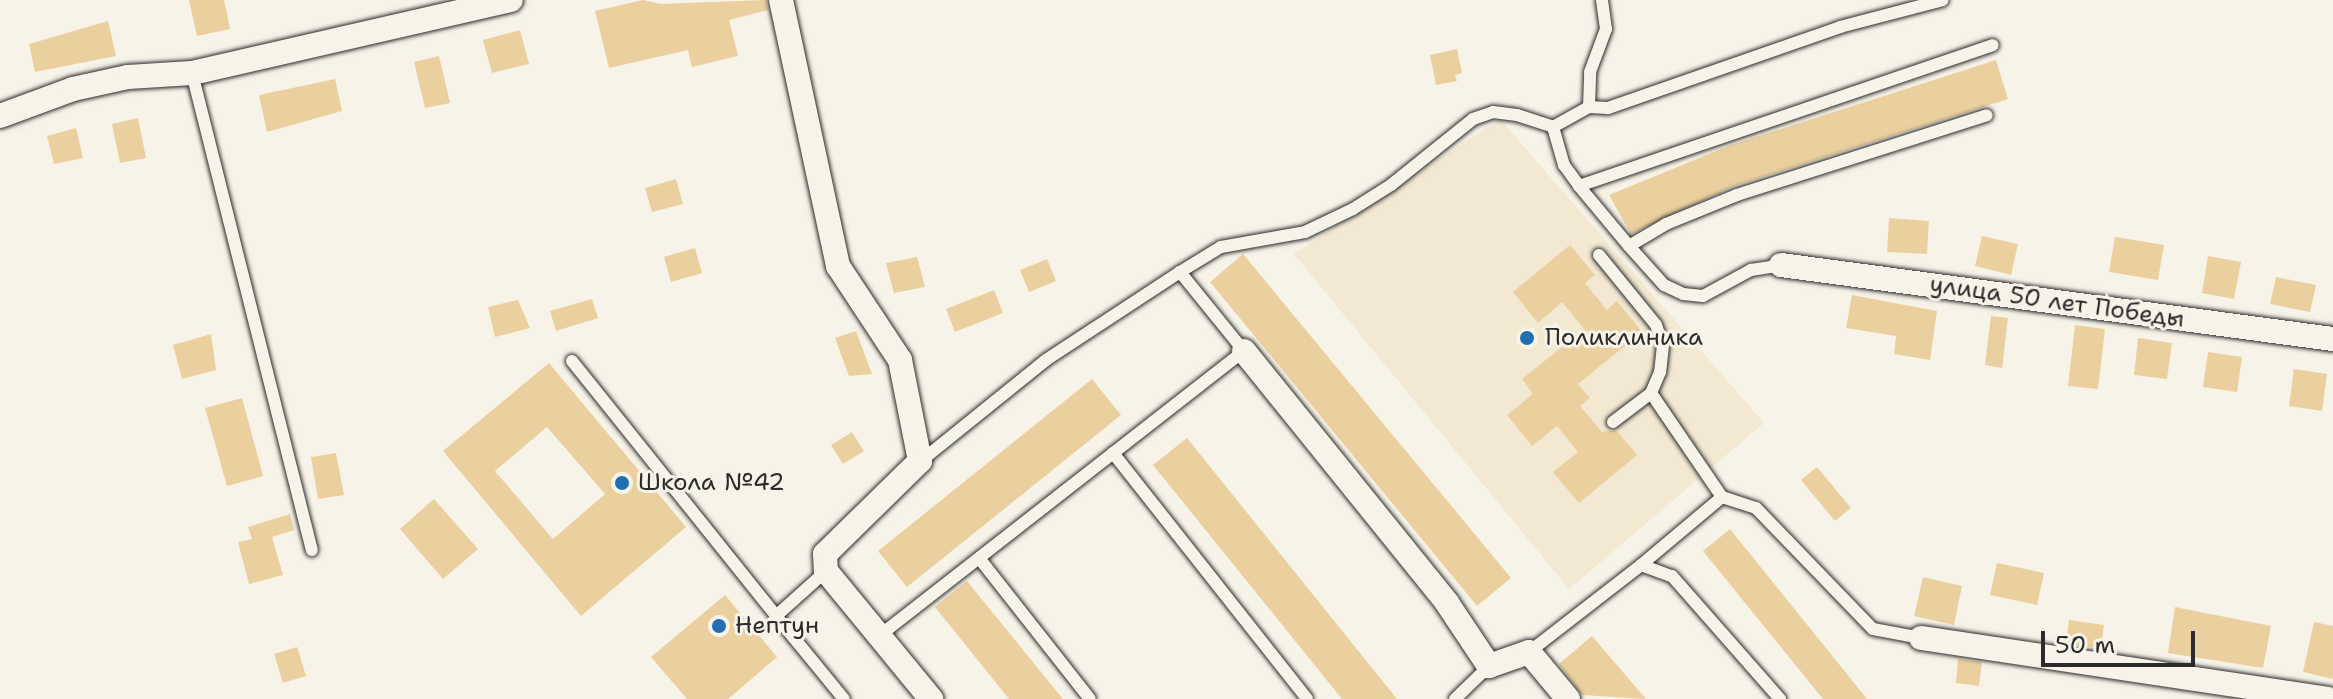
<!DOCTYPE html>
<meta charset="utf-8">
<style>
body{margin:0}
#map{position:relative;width:2333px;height:699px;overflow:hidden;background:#f7f3e8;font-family:"Shantell Sans",sans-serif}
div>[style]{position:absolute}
.built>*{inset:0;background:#f3e8d2}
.building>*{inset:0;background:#ebd09f}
.roads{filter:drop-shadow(0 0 2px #2b2b2b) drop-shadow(0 0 2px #2b2b2b)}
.service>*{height:12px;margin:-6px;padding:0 6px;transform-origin:6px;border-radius:6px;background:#f7f3e8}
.minor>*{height:24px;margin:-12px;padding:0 12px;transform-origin:12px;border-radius:12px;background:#f7f3e8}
.dots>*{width:22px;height:22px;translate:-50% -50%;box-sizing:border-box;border:4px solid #f7f3e8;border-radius:50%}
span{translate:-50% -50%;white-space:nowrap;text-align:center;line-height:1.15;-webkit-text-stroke:6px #f7f3e8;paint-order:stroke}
.street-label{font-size:24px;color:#2b2b2b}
.poi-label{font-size:24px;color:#2b2b2b}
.left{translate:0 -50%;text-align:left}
.scale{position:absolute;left:2041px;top:631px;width:154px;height:36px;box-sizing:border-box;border:4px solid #2b2b2b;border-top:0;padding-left:10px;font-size:24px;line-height:28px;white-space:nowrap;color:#2b2b2b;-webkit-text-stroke:6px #f7f3e8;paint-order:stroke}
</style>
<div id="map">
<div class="built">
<div style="clip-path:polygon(1500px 119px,1764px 423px,1569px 589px,1294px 254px)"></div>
</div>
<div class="building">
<div style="clip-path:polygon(189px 0,224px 0,230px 29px,197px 36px)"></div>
<div style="clip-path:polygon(643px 0,661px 4px,766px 0,768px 10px,729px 20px,738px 56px,692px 67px,688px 50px,609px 68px,595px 11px)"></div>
<div style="clip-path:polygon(108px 21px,116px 56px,35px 72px,29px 44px)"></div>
<div style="clip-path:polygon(520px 30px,529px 64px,492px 73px,483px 40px)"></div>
<div style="clip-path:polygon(1457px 49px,1462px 73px,1455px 75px,1457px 81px,1436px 85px,1430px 55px)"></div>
<div style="clip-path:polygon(439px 56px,450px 103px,425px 108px,414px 62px)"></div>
<div style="clip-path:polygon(1996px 60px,2008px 99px,1734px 186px,1631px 234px,1609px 195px,1731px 145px)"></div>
<div style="clip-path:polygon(335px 79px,342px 111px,267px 132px,259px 95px)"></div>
<div style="clip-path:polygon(138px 118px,146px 158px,120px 163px,112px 124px)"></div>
<div style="clip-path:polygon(76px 128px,83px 158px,54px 164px,47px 136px)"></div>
<div style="clip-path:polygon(676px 179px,683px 204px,652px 212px,645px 188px)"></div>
<div style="clip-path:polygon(1889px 218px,1929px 221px,1927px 254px,1887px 252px)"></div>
<div style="clip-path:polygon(1982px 236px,2018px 244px,2011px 275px,1975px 266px)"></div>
<div style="clip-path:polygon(2115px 237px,2164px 245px,2158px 280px,2109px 272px)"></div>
<div style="clip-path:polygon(1570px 245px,1595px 275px,1585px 283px,1607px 310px,1617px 301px,1642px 332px,1578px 384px,1590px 398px,1580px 406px,1602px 432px,1616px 430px,1637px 455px,1579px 503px,1553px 472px,1578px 452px,1557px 426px,1532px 446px,1507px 415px,1533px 394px,1522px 379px,1584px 329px,1562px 302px,1538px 323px,1513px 292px)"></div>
<div style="clip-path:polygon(695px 248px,702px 273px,671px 282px,664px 257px)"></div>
<div style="clip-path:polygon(1243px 254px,1511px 578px,1477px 606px,1210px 282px)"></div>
<div style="clip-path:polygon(2208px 256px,2241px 262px,2234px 299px,2202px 293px)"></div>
<div style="clip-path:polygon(917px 257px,925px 287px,894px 293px,886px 263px)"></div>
<div style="clip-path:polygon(1047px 259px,1056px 281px,1029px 292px,1020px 270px)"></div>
<div style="clip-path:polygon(2276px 277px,2316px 285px,2310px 312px,2270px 304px)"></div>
<div style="clip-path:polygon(994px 290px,1003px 313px,955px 332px,946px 309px)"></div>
<div style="clip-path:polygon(1852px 295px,1937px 311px,1930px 360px,1894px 354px,1896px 336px,1846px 328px)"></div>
<div style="clip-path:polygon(592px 299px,598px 318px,556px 331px,550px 311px)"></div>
<div style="clip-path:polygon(518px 300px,530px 328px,495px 337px,488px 307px)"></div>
<div style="clip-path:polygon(1991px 316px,2008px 318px,2002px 368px,1985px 365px)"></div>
<div style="clip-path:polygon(2075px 325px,2105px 329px,2098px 389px,2068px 386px)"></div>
<div style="clip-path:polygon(856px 331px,872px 374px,849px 376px,835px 338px)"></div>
<div style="clip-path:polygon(211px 334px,216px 370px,182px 379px,173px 345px)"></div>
<div style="clip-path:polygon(2138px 338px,2172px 343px,2167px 379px,2134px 375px)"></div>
<div style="clip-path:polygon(2208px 352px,2242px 357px,2237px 392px,2203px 387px)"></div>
<div style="clip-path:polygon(evenodd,549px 363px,686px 527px,581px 616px,443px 451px,549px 363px,547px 427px,605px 494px,553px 539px,495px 471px,547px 427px)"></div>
<div style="clip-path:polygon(2294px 369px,2327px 374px,2322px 411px,2289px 406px)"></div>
<div style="clip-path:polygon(1092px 379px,1121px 415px,907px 587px,878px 551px)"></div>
<div style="clip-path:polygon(242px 398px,263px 476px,227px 486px,205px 408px)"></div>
<div style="clip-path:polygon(852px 432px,864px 451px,843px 464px,831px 445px)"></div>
<div style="clip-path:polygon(1187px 438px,1397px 699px,1342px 699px,1153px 465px)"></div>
<div style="clip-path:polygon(336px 453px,344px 495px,318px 499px,311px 457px)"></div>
<div style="clip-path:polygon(1817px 467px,1851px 508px,1835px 521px,1801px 480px)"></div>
<div style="clip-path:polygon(434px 499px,478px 549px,443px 579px,400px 529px)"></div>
<div style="clip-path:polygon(290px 514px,294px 530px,272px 537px,283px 575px,249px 584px,238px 542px,252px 539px,248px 527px)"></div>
<div style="clip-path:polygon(1730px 529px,1867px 699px,1823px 699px,1703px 551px)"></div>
<div style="clip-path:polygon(1997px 563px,2044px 573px,2037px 605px,1990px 595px)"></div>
<div style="clip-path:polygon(1923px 577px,1962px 586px,1954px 625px,1914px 616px)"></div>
<div style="clip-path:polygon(967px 581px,1063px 699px,1009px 699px,935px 607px)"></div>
<div style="clip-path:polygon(725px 595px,777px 657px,728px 699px,687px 699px,651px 657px)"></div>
<div style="clip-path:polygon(2175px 607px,2271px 626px,2263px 668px,2168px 653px)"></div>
<div style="clip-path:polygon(2069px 620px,2104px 625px,2101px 648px,2066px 643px)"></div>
<div style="clip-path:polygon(2314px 622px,2333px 626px,2333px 679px,2303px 672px)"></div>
<div style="clip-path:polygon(1592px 636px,1646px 699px,1582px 695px,1559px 664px)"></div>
<div style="clip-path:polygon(297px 647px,306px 676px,283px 683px,274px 654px)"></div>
<div style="clip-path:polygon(1958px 659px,1982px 662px,1979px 686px,1956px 683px)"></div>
</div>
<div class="roads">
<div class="service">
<div style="left:192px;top:73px;width:492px;rotate:75.9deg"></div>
<div style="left:1589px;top:107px;width:35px;rotate:-88deg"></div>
<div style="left:1590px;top:72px;width:46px;rotate:-69.6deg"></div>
<div style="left:1606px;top:29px;width:29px;rotate:-98deg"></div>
<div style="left:1553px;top:127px;width:40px;rotate:74deg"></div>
<div style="left:1564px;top:165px;width:26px;rotate:54deg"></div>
<div style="left:1579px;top:186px;width:437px;rotate:-18.8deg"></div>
<div style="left:1579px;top:186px;width:78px;rotate:50.2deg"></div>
<div style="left:1629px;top:246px;width:43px;rotate:-30.7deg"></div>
<div style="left:1666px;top:224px;width:77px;rotate:-22.2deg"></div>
<div style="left:1737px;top:195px;width:262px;rotate:-17.7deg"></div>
<div style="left:1629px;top:246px;width:52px;rotate:48.1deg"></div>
<div style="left:1664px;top:285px;width:21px;rotate:25deg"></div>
<div style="left:1683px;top:294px;width:20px;rotate:6deg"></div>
<div style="left:1703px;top:296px;width:55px;rotate:-28.4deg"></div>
<div style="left:1751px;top:270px;width:30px;rotate:-9deg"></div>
<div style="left:1599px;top:255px;width:90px;rotate:50.8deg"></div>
<div style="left:1656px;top:325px;width:21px;rotate:71deg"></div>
<div style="left:1663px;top:345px;width:27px;rotate:96deg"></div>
<div style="left:1660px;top:372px;width:23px;rotate:113deg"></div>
<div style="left:1180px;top:272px;width:48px;rotate:-31.4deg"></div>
<div style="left:1221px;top:247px;width:85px;rotate:-10.1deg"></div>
<div style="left:1305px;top:232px;width:53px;rotate:-25.6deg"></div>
<div style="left:1353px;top:209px;width:45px;rotate:-32.3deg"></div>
<div style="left:1391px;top:185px;width:105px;rotate:-38.8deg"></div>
<div style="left:1473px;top:119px;width:21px;rotate:-19deg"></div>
<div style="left:1493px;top:112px;width:24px;rotate:7deg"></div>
<div style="left:1517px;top:115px;width:38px;rotate:18deg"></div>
<div style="left:1553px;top:127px;width:41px;rotate:-29.1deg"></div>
<div style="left:1589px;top:107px;width:19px;rotate:3deg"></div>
<div style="left:1608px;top:108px;width:246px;rotate:-19.2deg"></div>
<div style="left:1840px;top:27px;width:106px;rotate:-14.7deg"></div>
<div style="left:572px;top:361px;width:327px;rotate:51.3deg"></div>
<div style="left:776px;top:616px;width:67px;rotate:-42deg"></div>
<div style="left:1613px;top:422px;width:48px;rotate:-37.3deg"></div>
<div style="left:1651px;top:393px;width:126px;rotate:55.7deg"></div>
<div style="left:1113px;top:453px;width:313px;rotate:51.7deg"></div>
<div style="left:979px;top:558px;width:179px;rotate:51.8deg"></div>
<div style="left:1641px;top:565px;width:106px;rotate:-40deg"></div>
<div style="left:1722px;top:497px;width:36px;rotate:18deg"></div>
<div style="left:1756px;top:508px;width:168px;rotate:46deg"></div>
<div style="left:1873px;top:629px;width:49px;rotate:10.6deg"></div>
<div style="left:776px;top:616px;width:107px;rotate:50.7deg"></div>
<div style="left:879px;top:636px;width:463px;rotate:-38deg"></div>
<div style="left:1244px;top:351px;width:102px;rotate:-129deg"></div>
<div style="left:1180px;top:272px;width:160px;rotate:146.7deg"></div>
<div style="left:1046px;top:360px;width:161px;rotate:141.1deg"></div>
<div style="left:1529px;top:652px;width:142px;rotate:-37.8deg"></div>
<div style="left:1641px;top:565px;width:33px;rotate:20deg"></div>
<div style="left:1672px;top:576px;width:164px;rotate:48.7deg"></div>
<div style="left:1455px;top:699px;width:47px;rotate:-44.1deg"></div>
</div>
<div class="minor">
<div style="left:781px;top:0;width:272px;rotate:77.9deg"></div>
<div style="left:838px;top:266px;width:113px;rotate:56.6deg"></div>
<div style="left:900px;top:360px;width:103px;rotate:78.8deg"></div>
<div style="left:920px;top:461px;width:133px;rotate:135.6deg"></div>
<div style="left:825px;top:554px;width:17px;rotate:87deg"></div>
<div style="left:826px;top:571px;width:166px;rotate:50.6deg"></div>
<div style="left:0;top:116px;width:78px;rotate:-20.3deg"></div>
<div style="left:73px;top:89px;width:56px;rotate:-12.3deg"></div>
<div style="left:128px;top:77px;width:64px;rotate:-3.6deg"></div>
<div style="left:192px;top:73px;width:327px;rotate:-12.9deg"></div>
<div style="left:1781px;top:265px;width:557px;rotate:7.64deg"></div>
<div style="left:1244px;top:351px;width:324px;rotate:51.1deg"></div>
<div style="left:1447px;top:603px;width:76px;rotate:56.3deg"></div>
<div style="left:1489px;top:666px;width:42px;rotate:-19.3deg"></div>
<div style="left:1529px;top:652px;width:61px;rotate:50.3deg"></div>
<div style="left:1921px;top:638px;width:411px;rotate:8.5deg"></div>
</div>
</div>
<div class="dots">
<div style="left:1527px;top:338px;background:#1f6fb2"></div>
<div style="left:622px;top:483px;background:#1f6fb2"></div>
<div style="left:719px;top:626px;background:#1f6fb2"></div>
</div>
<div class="street-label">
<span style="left:2057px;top:302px;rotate:8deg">улица 50 лет Победы</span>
</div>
<div class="poi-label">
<span class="left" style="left:1545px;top:338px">Поликлиника</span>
<span class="left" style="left:638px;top:483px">Школа №42</span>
<span class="left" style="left:735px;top:626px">Нептун</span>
</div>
<div class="scale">50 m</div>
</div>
